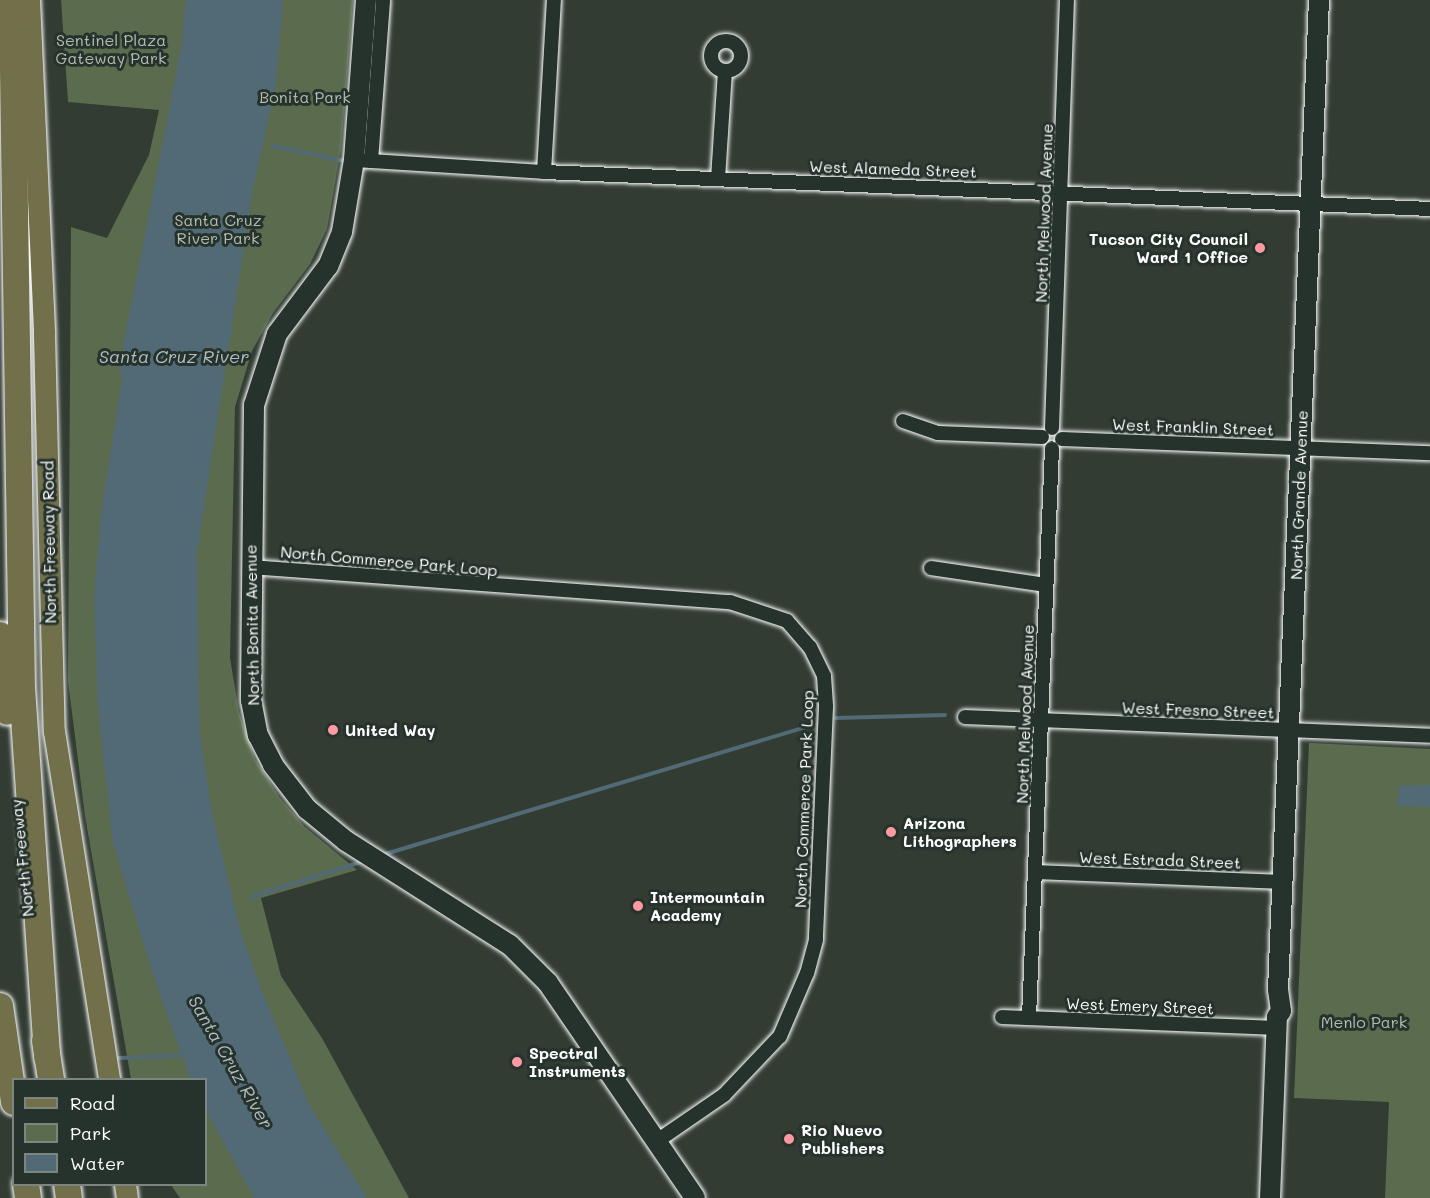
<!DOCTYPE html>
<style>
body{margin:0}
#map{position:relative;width:1430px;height:1198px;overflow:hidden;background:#323c33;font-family:Mali,sans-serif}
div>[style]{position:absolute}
.green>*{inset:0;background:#5a6b4e}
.water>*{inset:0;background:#516a75}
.stream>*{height:4px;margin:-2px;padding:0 2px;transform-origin:2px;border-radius:2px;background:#516a75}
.roads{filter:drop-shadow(0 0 2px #fff) drop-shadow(0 0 2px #fff)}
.street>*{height:14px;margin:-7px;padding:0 7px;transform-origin:7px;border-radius:7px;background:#26332d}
.street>.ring{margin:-7px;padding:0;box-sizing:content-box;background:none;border:14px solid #26332d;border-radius:50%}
.secondary>*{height:20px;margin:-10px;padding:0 10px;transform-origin:10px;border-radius:10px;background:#26332d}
.primary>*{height:21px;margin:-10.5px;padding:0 10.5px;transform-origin:10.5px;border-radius:10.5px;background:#71704a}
.highway>*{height:26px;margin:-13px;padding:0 13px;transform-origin:13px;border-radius:13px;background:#71704a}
.dots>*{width:16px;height:16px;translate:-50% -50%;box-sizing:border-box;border:3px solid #26332d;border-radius:50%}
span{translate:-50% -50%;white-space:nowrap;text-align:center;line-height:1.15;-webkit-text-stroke:6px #26332d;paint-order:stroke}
.park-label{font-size:16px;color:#b5bcaf}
.street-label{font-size:16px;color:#fff}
.poi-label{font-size:16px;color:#fff;font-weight:700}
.right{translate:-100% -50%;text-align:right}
.left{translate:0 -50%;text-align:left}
.water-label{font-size:18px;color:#b1bcc1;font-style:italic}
.legend{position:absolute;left:12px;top:1078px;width:195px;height:108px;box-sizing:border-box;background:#26332d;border:2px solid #7d8581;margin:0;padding:8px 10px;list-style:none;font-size:18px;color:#fff}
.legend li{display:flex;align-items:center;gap:12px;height:30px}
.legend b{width:30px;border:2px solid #7d8581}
</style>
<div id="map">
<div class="green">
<div style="clip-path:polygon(61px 0,353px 0,341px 149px,327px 229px,310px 264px,273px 313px,252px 351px,235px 407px,230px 658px,239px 712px,255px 759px,280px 798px,305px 827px,357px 870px,261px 898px,281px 976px,322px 1038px,409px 1198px,180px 1198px,171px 1185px,206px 1184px,206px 1080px,131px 1079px,85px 816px,68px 681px,71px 227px,107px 238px,149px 155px,159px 110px,68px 102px)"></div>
<div style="clip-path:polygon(1309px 743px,1430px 749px,1430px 1198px,1385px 1198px,1389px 1102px,1294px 1098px)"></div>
</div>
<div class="water">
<div style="clip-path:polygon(186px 0,283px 0,276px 84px,253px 189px,197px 553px,199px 727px,212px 813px,241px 933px,263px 994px,310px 1106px,367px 1198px,254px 1198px,206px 1110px,206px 1080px,191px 1079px,189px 1075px,153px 975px,113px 843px,98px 708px,94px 596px,102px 506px,122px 380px,120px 363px,182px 43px)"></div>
<div style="clip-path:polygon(1430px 785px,1430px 807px,1398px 806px,1399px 786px)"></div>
</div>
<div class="stream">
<div style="left:273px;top:146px;width:74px;rotate:11.8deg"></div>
<div style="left:836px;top:718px;width:109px;rotate:-1.6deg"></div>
<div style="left:382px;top:855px;width:452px;rotate:-16.8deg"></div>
<div style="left:251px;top:897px;width:119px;rotate:-17.7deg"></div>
<div style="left:119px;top:1058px;width:68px;rotate:-2.5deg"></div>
</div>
<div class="roads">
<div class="street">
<div class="ring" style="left:711px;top:41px;width:16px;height:16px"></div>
<div style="left:354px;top:160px;width:190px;rotate:3.6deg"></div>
<div style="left:544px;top:172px;width:887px;rotate:2.39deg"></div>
<div style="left:371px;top:161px;width:161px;rotate:-85.7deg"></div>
<div style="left:544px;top:172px;width:172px;rotate:-86.7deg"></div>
<div style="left:718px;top:179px;width:107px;rotate:-86.3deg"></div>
<div style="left:903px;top:421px;width:37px;rotate:19deg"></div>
<div style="left:938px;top:433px;width:104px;rotate:2.2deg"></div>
<div style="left:1052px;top:428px;width:428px;rotate:-88deg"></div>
<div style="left:1062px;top:439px;width:368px;rotate:2.2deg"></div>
<div style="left:250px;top:567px;width:481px;rotate:4.2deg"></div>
<div style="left:730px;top:602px;width:60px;rotate:18.4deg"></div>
<div style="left:787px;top:621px;width:35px;rotate:49deg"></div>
<div style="left:810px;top:647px;width:32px;rotate:64deg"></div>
<div style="left:824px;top:676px;width:31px;rotate:86deg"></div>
<div style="left:826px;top:707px;width:233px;rotate:92.5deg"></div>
<div style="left:816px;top:940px;width:34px;rotate:105deg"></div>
<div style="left:807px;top:973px;width:69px;rotate:113.2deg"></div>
<div style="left:780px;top:1036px;width:81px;rotate:133.5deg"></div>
<div style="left:724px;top:1095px;width:81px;rotate:145.5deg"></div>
<div style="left:931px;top:568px;width:116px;rotate:8.4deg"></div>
<div style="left:965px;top:717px;width:465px;rotate:2.3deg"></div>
<div style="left:1036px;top:872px;width:247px;rotate:2.3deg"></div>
<div style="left:1002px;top:1017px;width:275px;rotate:2.3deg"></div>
<div style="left:1029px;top:1018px;width:570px;rotate:-87.69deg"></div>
</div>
<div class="secondary">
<div style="left:366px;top:0;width:160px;rotate:94.3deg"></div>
<div style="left:354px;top:160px;width:73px;rotate:99.5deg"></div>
<div style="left:342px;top:232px;width:37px;rotate:112deg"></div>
<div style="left:328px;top:266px;width:85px;rotate:126.9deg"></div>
<div style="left:277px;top:334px;width:75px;rotate:107.9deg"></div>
<div style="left:254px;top:405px;width:295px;rotate:90.6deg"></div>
<div style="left:251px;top:700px;width:36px;rotate:79deg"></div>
<div style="left:258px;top:735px;width:34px;rotate:63deg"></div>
<div style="left:273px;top:765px;width:56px;rotate:52.3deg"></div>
<div style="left:307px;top:809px;width:50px;rotate:39.4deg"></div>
<div style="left:346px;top:841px;width:194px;rotate:32.4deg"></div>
<div style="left:510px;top:945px;width:54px;rotate:45deg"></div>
<div style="left:548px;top:983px;width:260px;rotate:55.6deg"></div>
<div style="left:1270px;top:1198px;width:181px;rotate:-87.8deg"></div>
<div style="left:1277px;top:1017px;width:7px;rotate:-56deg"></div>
<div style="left:1281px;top:1011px;width:21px;rotate:-98deg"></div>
<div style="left:1278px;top:990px;width:991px;rotate:-87.63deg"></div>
</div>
<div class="primary">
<div style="left:29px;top:0;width:334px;rotate:87.4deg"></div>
<div style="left:44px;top:334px;width:397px;rotate:88.6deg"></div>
<div style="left:54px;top:731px;width:353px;rotate:81deg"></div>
<div style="left:125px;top:1184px;width:14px;rotate:82deg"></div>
</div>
<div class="highway">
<div style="left:12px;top:0;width:688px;rotate:89.17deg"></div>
<div style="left:22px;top:688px;width:370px;rotate:86.1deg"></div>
<div style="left:0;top:635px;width:77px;rotate:84.8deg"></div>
<div style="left:0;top:1006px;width:97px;rotate:81.7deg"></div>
<div style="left:45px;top:1041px;width:39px;rotate:81deg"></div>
<div style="left:26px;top:1184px;width:14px;rotate:82deg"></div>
<div style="left:67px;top:1184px;width:14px;rotate:82deg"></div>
</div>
</div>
<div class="dots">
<div style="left:1260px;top:248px;background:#ff9aa2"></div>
<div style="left:333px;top:730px;background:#ff9aa2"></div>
<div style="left:891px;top:832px;background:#ff9aa2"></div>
<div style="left:638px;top:906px;background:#ff9aa2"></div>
<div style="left:517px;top:1062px;background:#ff9aa2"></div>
<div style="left:789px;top:1139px;background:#ff9aa2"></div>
</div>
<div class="park-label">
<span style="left:111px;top:49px">Sentinel Plaza<br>Gateway Park</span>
<span style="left:305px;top:97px">Bonita Park</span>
<span style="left:218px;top:229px">Santa Cruz<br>River Park</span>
<span style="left:1364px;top:1022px">Menlo Park</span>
</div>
<div class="street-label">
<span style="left:893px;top:169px;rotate:2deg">West Alameda Street</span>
<span style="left:1044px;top:213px;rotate:-88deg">North Melwood Avenue</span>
<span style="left:1193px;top:427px;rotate:2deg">West Franklin Street</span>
<span style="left:1299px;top:495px;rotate:-88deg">North Grande Avenue</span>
<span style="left:49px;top:542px;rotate:-91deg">North Freeway Road</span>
<span style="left:389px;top:561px;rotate:5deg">North Commerce Park Loop</span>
<span style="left:252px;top:625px;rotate:-91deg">North Bonita Avenue</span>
<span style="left:1198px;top:710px;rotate:2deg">West Fresno Street</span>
<span style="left:1025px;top:714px;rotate:-88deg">North Melwood Avenue</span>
<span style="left:804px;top:799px;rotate:-88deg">North Commerce Park Loop</span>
<span style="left:22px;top:858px;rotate:-96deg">North Freeway</span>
<span style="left:1160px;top:860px;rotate:2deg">West Estrada Street</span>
<span style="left:1140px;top:1006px;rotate:2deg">West Emery Street</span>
</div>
<div class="poi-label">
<span class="right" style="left:1248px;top:248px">Tucson City Council<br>Ward 1 Office</span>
<span class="left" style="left:345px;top:730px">United Way</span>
<span class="left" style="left:903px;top:832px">Arizona<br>Lithographers</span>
<span class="left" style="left:650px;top:906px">Intermountain<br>Academy</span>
<span class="left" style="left:529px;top:1062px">Spectral<br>Instruments</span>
<span class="left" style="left:801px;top:1139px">Rio Nuevo<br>Publishers</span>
</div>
<div class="water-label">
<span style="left:174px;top:356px">Santa Cruz River</span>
<span style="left:231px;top:1062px;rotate:60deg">Santa Cruz River</span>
</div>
<ul class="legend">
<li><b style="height:8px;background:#71704a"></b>Road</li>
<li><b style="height:16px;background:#5a6b4e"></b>Park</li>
<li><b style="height:16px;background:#516a75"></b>Water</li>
</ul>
</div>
